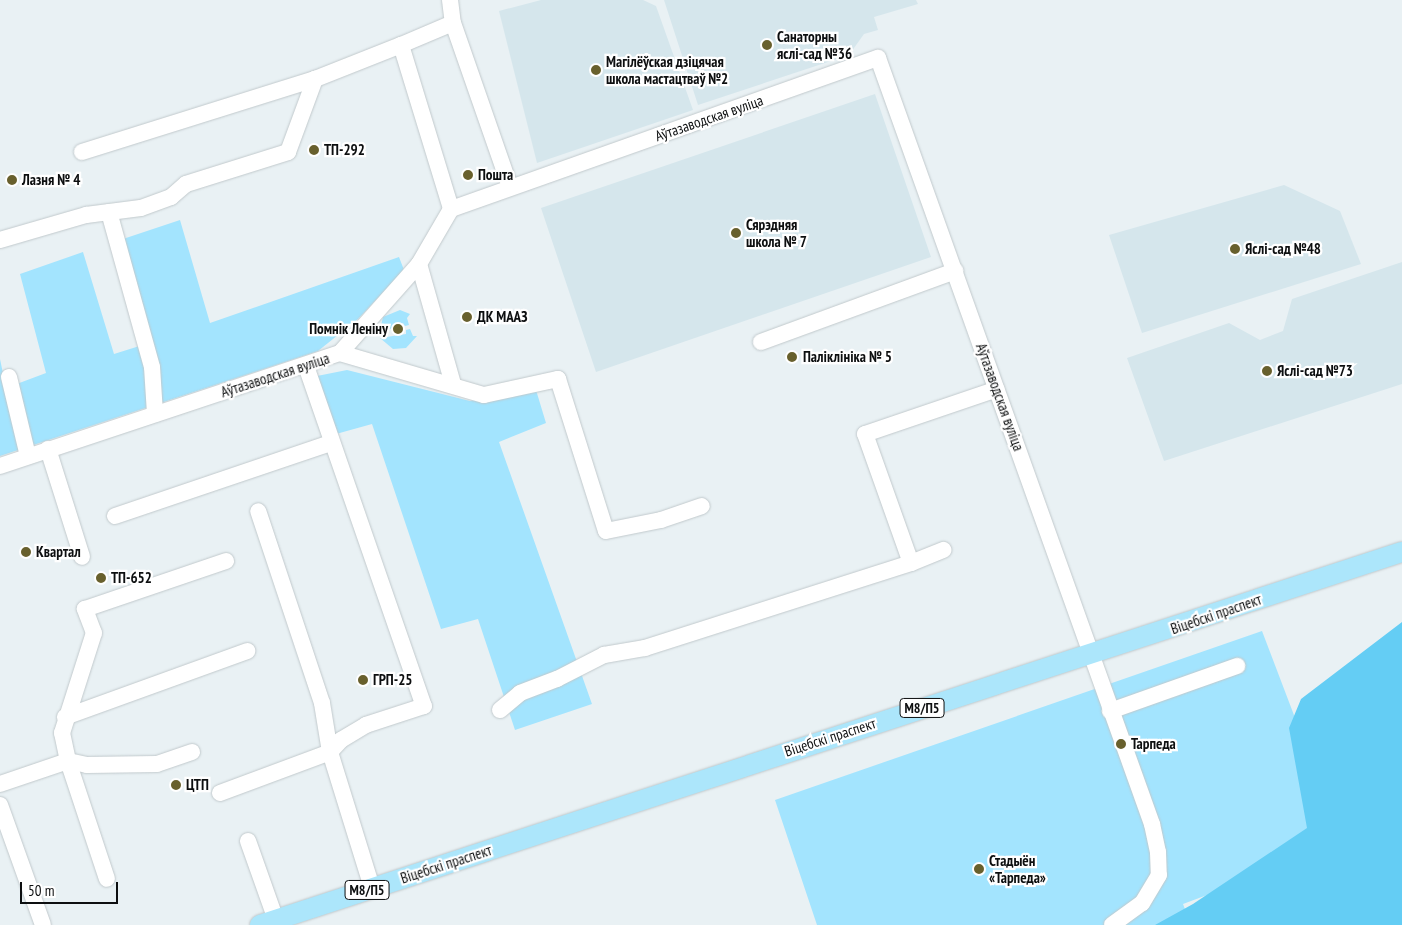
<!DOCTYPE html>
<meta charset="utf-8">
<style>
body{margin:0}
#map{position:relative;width:1402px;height:925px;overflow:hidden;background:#e9f1f4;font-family:"PT Sans Narrow",sans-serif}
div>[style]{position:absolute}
.built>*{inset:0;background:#d5e6ec}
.green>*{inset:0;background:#a3e4fe}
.forest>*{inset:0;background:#64cdf4}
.roads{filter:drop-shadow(0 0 1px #c1c9cc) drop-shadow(0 0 1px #c1c9cc)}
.minor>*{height:16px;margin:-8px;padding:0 8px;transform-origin:8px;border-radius:8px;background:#fff}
.major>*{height:20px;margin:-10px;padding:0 10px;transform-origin:10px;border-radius:10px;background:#ace6fb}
.dots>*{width:14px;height:14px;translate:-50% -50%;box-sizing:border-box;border:2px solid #fff;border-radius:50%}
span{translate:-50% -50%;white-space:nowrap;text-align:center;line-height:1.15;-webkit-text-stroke:4.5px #fff;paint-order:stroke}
.shield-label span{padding:1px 4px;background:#fff;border:1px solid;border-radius:4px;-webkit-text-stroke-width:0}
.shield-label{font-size:14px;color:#0d0f10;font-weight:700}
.poi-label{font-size:15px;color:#0d0f10;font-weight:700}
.left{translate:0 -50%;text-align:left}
.right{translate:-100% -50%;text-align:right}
.street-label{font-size:15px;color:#0d0f10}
.scale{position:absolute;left:20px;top:882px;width:98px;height:22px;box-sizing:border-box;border:2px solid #0d0f10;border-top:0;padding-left:6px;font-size:15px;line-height:18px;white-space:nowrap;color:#0d0f10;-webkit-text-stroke:4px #fff;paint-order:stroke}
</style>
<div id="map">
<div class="built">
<div style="clip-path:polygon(541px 0,643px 0,656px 6px,693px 110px,537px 163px,499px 11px)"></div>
<div style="clip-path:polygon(664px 0,916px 0,918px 4px,874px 17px,878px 30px,864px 34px,849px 55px,698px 105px)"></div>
<div style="clip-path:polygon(875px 94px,931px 257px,596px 372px,541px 208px)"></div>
<div style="clip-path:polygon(1284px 185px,1340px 211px,1361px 264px,1142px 333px,1109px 235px)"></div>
<div style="clip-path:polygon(1402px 262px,1402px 384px,1164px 461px,1127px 358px,1229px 323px,1260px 340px,1283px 331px,1292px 299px)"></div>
</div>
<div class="green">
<div style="clip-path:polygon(180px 220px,210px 323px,399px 257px,404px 270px,358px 319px,318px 351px,0 456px,0 359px,6px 388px,46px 373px,20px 274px,83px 252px,114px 354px,149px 343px,117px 241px)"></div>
<div style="clip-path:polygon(400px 310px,410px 314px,407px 318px,409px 325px,405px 326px,403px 323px,379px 334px,383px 317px)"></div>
<div style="clip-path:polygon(410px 329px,413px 336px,417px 336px,406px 348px,393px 349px,380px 338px,406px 334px,406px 330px)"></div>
<div style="clip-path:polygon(347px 370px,470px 401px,536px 390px,546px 423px,499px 442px,592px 704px,515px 730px,478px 619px,441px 629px,372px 424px,336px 434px,317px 376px)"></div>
<div style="clip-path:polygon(1262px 631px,1343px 844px,1183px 904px,1191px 925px,817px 925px,775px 800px)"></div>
</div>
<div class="forest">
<div style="clip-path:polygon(1402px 622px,1402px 925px,1155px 925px,1193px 904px,1307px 828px,1289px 728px,1301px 699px)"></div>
</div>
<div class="roads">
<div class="minor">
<div style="left:450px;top:0;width:23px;rotate:83deg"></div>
<div style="left:453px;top:23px;width:174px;rotate:70.8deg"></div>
<div style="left:401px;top:45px;width:56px;rotate:-22.9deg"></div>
<div style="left:82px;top:152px;width:244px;rotate:-17.4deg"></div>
<div style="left:109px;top:212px;width:161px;rotate:74.5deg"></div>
<div style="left:152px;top:367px;width:47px;rotate:86.3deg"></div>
<div style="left:0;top:240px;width:90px;rotate:-16.2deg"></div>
<div style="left:86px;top:215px;width:55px;rotate:-7.3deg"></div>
<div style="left:141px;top:208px;width:32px;rotate:-20deg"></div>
<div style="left:171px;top:197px;width:20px;rotate:-41deg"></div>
<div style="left:186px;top:184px;width:107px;rotate:-17.4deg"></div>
<div style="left:288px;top:152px;width:78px;rotate:-69.7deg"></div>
<div style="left:315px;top:79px;width:92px;rotate:-21.6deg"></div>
<div style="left:401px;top:45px;width:171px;rotate:73deg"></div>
<div style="left:419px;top:264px;width:125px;rotate:74.2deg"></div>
<div style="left:761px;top:342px;width:207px;rotate:-20.1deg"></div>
<div style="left:340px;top:353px;width:150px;rotate:16.3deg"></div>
<div style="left:484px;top:395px;width:76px;rotate:-12.2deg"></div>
<div style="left:558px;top:379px;width:159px;rotate:72.5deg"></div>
<div style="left:606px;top:531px;width:56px;rotate:-11.3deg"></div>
<div style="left:661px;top:520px;width:43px;rotate:-18.9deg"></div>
<div style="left:306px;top:366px;width:360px;rotate:70.9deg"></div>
<div style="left:424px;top:706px;width:61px;rotate:161.9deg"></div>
<div style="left:366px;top:725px;width:29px;rotate:149deg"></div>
<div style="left:341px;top:740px;width:16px;rotate:133deg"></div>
<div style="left:330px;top:752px;width:142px;rotate:72.8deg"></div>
<div style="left:9px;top:377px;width:81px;rotate:76.5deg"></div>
<div style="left:48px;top:449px;width:113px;rotate:72.5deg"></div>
<div style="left:0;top:466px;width:358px;rotate:-18.4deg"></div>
<div style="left:340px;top:353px;width:119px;rotate:-48.4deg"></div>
<div style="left:419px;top:264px;width:64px;rotate:-59.8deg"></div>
<div style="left:451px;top:209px;width:453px;rotate:-19.5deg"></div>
<div style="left:878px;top:58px;width:814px;rotate:70.32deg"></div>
<div style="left:1152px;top:824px;width:29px;rotate:78deg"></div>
<div style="left:1158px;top:852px;width:23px;rotate:88deg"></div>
<div style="left:1159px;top:875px;width:33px;rotate:121deg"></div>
<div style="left:1142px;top:903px;width:37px;rotate:144deg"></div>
<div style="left:115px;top:516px;width:228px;rotate:-18.7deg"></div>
<div style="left:911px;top:563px;width:35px;rotate:-22deg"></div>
<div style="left:500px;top:710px;width:26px;rotate:-40deg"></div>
<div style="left:520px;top:693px;width:40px;rotate:-21deg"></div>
<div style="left:557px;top:679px;width:53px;rotate:-27.1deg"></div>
<div style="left:604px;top:655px;width:42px;rotate:-9.7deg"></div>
<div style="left:645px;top:648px;width:279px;rotate:-17.7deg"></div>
<div style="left:911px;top:563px;width:137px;rotate:-109.6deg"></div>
<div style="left:865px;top:434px;width:139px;rotate:-18.8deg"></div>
<div style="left:1110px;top:711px;width:135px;rotate:-19.5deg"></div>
<div style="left:65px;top:717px;width:194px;rotate:-19.9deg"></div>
<div style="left:192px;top:752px;width:37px;rotate:161deg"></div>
<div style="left:157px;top:764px;width:70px;rotate:179.2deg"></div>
<div style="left:87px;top:765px;width:19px;rotate:-168deg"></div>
<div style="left:68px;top:761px;width:29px;rotate:-102deg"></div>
<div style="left:62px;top:733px;width:105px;rotate:-72.3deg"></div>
<div style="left:94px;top:633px;width:26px;rotate:-111deg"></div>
<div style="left:85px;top:609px;width:149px;rotate:-18.8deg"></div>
<div style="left:0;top:784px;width:72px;rotate:-18.7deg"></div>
<div style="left:68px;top:761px;width:124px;rotate:71.7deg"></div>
<div style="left:220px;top:793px;width:117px;rotate:-20.4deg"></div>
<div style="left:330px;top:752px;width:50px;rotate:-99.3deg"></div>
<div style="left:322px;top:703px;width:202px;rotate:-108.4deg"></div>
<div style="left:0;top:805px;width:127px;rotate:70.3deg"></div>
<div style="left:248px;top:841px;width:84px;rotate:70.5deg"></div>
</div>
<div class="major">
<div style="left:260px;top:925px;width:1201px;rotate:-18.09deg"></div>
</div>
</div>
<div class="dots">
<div style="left:767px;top:45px;background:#68602d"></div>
<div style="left:596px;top:70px;background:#68602d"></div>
<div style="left:314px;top:150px;background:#68602d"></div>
<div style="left:468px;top:175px;background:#68602d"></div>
<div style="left:12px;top:180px;background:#68602d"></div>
<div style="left:736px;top:233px;background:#68602d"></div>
<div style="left:1235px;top:249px;background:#68602d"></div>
<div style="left:467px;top:317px;background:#68602d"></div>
<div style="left:398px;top:329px;background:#68602d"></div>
<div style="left:792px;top:357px;background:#68602d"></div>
<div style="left:1267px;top:371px;background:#68602d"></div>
<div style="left:26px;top:552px;background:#68602d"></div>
<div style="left:101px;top:578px;background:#68602d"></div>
<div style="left:363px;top:680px;background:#68602d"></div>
<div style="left:1121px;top:744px;background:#68602d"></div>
<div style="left:176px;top:785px;background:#68602d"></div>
<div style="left:979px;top:869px;background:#68602d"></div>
</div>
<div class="shield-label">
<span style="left:922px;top:708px">М8/П5</span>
<span style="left:367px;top:890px">М8/П5</span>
</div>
<div class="poi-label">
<span class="left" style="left:777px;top:45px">Санаторны<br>яслі-сад №36</span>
<span class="left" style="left:606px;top:70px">Магілёўская дзіцячая<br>школа мастацтваў №2</span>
<span class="left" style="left:324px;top:150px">ТП-292</span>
<span class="left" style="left:478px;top:175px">Пошта</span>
<span class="left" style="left:22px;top:180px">Лазня № 4</span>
<span class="left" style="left:746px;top:233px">Сярэдняя<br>школа № 7</span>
<span class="left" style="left:1245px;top:249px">Яслі-сад №48</span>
<span class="left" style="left:477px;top:317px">ДК МААЗ</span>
<span class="right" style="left:388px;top:329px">Помнік Леніну</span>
<span class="left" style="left:803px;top:357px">Паліклініка № 5</span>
<span class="left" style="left:1277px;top:371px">Яслі-сад №73</span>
<span class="left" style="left:36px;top:552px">Квартал</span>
<span class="left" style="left:111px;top:578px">ТП-652</span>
<span class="left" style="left:373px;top:680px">ГРП-25</span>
<span class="left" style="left:1131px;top:744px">Тарпеда</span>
<span class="left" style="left:186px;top:785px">ЦТП</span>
<span class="left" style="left:989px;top:869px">Стадыён<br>«Тарпеда»</span>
</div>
<div class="street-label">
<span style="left:709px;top:118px;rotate:-19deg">Аўтазаводская вуліца</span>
<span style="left:275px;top:375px;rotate:-18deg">Аўтазаводская вуліца</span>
<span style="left:1000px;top:397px;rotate:70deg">Аўтазаводская вуліца</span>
<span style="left:1216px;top:614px;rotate:-19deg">Віцебскі праспект</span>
<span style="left:830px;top:737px;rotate:-18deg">Віцебскі праспект</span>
<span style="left:446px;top:864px;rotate:-18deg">Віцебскі праспект</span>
</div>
<div class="scale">50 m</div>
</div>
